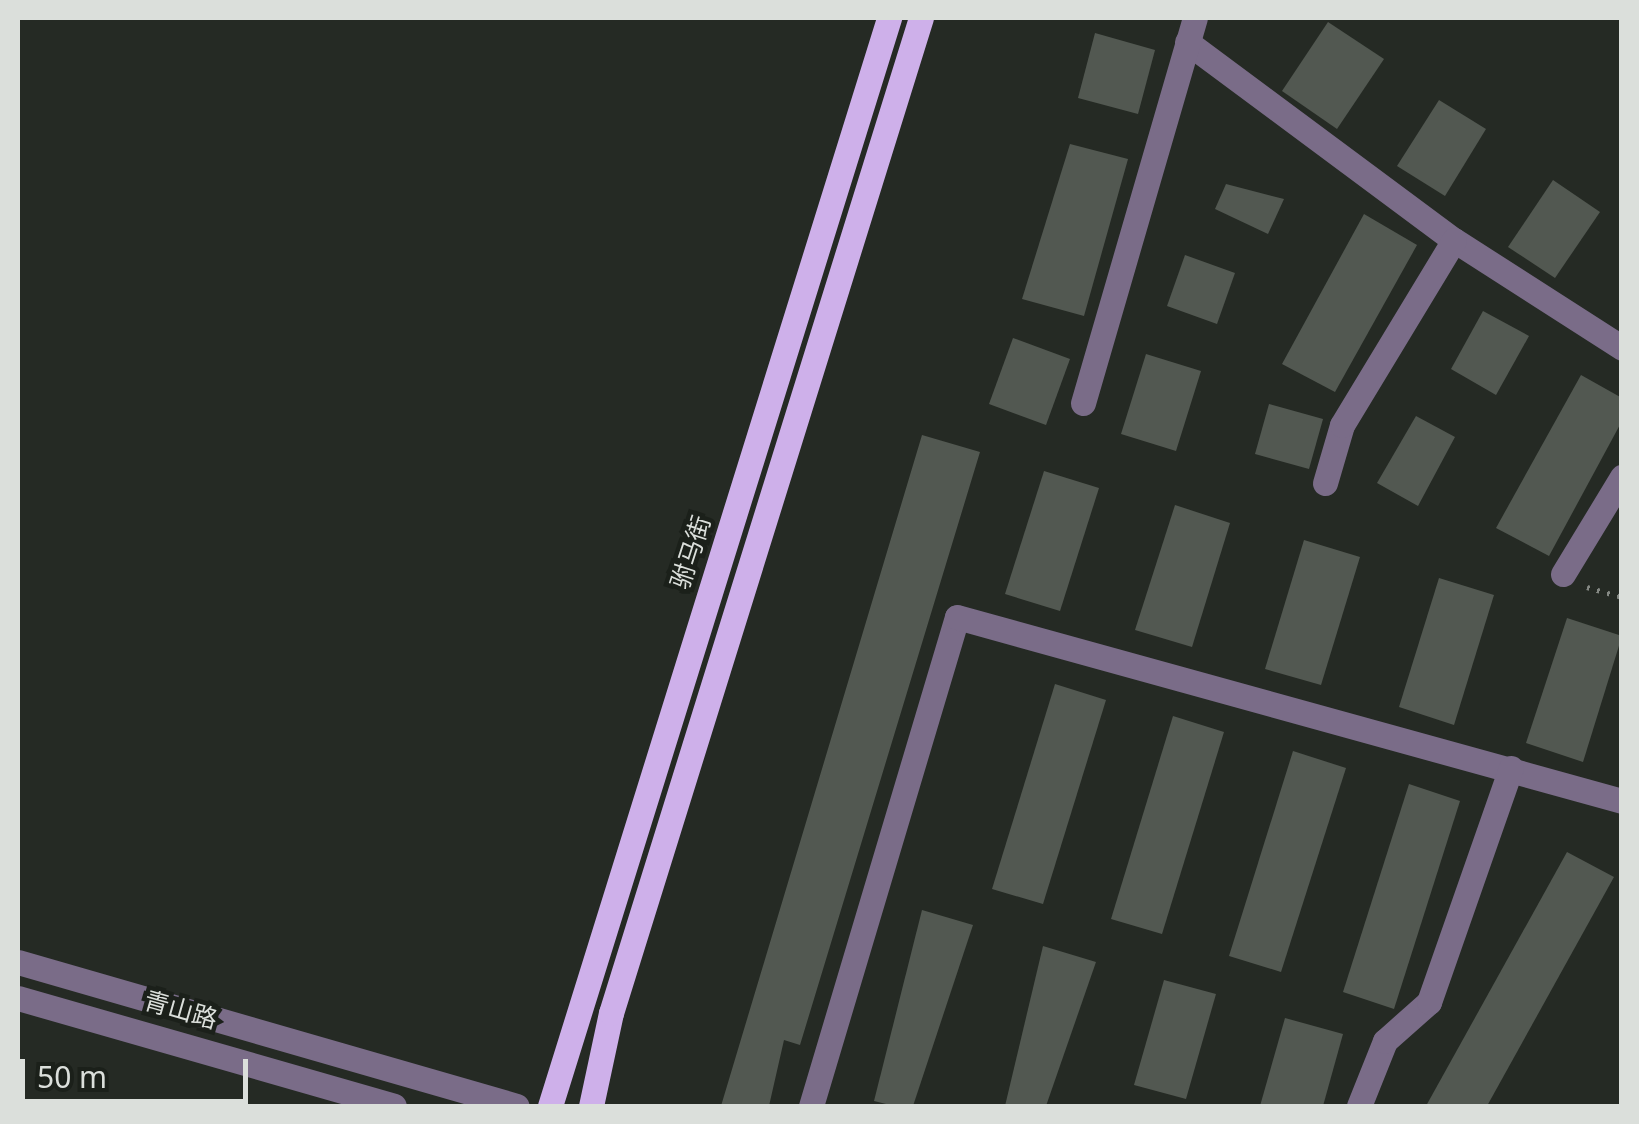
<!DOCTYPE html>
<meta charset="utf-8">
<style>
body{margin:0}
#map{position:relative;width:1639px;height:1124px;overflow:hidden;background:#252a24;font-family:"Noto Sans","Noto Sans SC",sans-serif}
div>[style]{position:absolute}
.building>*{inset:0;background:#525851}
.path>*{height:5px;margin-top:-2.5px;transform-origin:0;background:repeating-linear-gradient(90deg,#848883 0 2.5px,transparent 0 10.5px)}
.minor>*{height:25px;margin:-12.5px;padding:0 12.5px;transform-origin:12.5px;border-radius:12.5px;background:#7a6c88}
.major>*{height:25px;margin:-12.5px;padding:0 12.5px;transform-origin:12.5px;border-radius:12.5px;background:#ceb0ea}
span{translate:-50% -50%;white-space:nowrap;text-align:center;line-height:1.15;-webkit-text-stroke:9px #1b201a;paint-order:stroke}
.street-label{font-size:25px;color:#dbdfdb}
.frame{position:absolute;inset:0;border:20px solid #dbdfdb;pointer-events:none}
.scale{position:absolute;left:20px;top:1059px;width:228px;height:45px;box-sizing:border-box;border:5px solid #dbdfdb;border-top:0;padding-left:12px;font-size:30px;line-height:35px;white-space:nowrap;color:#dbdfdb;-webkit-text-stroke:8px #1b201a;paint-order:stroke}
</style>
<div id="map">
<div class="building">
<div style="clip-path:polygon(1328px 22px,1384px 59px,1337px 129px,1282px 91px)"></div>
<div style="clip-path:polygon(1095px 33px,1155px 50px,1138px 114px,1078px 98px)"></div>
<div style="clip-path:polygon(1439px 100px,1486px 129px,1445px 196px,1397px 166px)"></div>
<div style="clip-path:polygon(1070px 144px,1128px 159px,1084px 316px,1022px 299px)"></div>
<div style="clip-path:polygon(1553px 180px,1600px 212px,1555px 278px,1508px 247px)"></div>
<div style="clip-path:polygon(1226px 184px,1284px 199px,1268px 234px,1215px 209px)"></div>
<div style="clip-path:polygon(1364px 214px,1417px 245px,1335px 392px,1282px 364px)"></div>
<div style="clip-path:polygon(1185px 255px,1235px 273px,1217px 324px,1167px 306px)"></div>
<div style="clip-path:polygon(1483px 311px,1529px 336px,1496px 395px,1451px 369px)"></div>
<div style="clip-path:polygon(1013px 338px,1070px 359px,1046px 425px,989px 404px)"></div>
<div style="clip-path:polygon(1146px 354px,1201px 371px,1176px 451px,1121px 434px)"></div>
<div style="clip-path:polygon(1581px 375px,1622px 398px,1622px 421px,1549px 556px,1496px 528px)"></div>
<div style="clip-path:polygon(1269px 404px,1323px 419px,1309px 469px,1255px 454px)"></div>
<div style="clip-path:polygon(1416px 416px,1455px 437px,1418px 506px,1377px 483px)"></div>
<div style="clip-path:polygon(922px 435px,980px 452px,800px 1045px,784px 1040px,769px 1106px,721px 1106px)"></div>
<div style="clip-path:polygon(1044px 471px,1099px 488px,1060px 611px,1005px 594px)"></div>
<div style="clip-path:polygon(1175px 505px,1230px 523px,1192px 647px,1135px 630px)"></div>
<div style="clip-path:polygon(1304px 540px,1360px 557px,1321px 685px,1265px 669px)"></div>
<div style="clip-path:polygon(1439px 578px,1494px 595px,1454px 725px,1399px 707px)"></div>
<div style="clip-path:polygon(1567px 618px,1622px 636px,1583px 762px,1526px 743px)"></div>
<div style="clip-path:polygon(1055px 684px,1106px 700px,1043px 904px,992px 889px)"></div>
<div style="clip-path:polygon(1173px 716px,1224px 732px,1162px 934px,1111px 919px)"></div>
<div style="clip-path:polygon(1293px 751px,1346px 768px,1281px 972px,1229px 956px)"></div>
<div style="clip-path:polygon(1409px 784px,1460px 801px,1394px 1009px,1343px 992px)"></div>
<div style="clip-path:polygon(1567px 852px,1614px 877px,1487px 1106px,1426px 1106px)"></div>
<div style="clip-path:polygon(922px 910px,973px 925px,913px 1106px,894px 1106px,874px 1101px)"></div>
<div style="clip-path:polygon(1043px 946px,1096px 962px,1046px 1106px,1005px 1106px)"></div>
<div style="clip-path:polygon(1164px 980px,1216px 994px,1186px 1099px,1134px 1085px)"></div>
<div style="clip-path:polygon(1285px 1018px,1343px 1034px,1323px 1106px,1260px 1106px)"></div>
</div>
<div class="path">
<div style="left:1587px;top:587px;width:36px;rotate:16deg"></div>
</div>
<div class="minor">
<div style="left:1187px;top:42px;width:332px;rotate:36.6deg"></div>
<div style="left:1454px;top:240px;width:200px;rotate:32.7deg"></div>
<div style="left:1083px;top:403px;width:401px;rotate:-73.8deg"></div>
<div style="left:1325px;top:483px;width:60px;rotate:-73.7deg"></div>
<div style="left:1342px;top:425px;width:216px;rotate:-58.8deg"></div>
<div style="left:1563px;top:574px;width:114px;rotate:-58.7deg"></div>
<div style="left:18px;top:962px;width:519px;rotate:16.1deg"></div>
<div style="left:18px;top:998px;width:391px;rotate:16deg"></div>
<div style="left:811px;top:1106px;width:510px;rotate:-73.38deg"></div>
<div style="left:957px;top:617px;width:690px;rotate:15.47deg"></div>
<div style="left:1359px;top:1106px;width:70px;rotate:-68.2deg"></div>
<div style="left:1385px;top:1041px;width:59px;rotate:-41.6deg"></div>
<div style="left:1429px;top:1002px;width:248px;rotate:-70.7deg"></div>
</div>
<div class="major">
<div style="left:550px;top:1106px;width:1140px;rotate:-72.69deg"></div>
<div style="left:591px;top:1106px;width:95px;rotate:-77.9deg"></div>
<div style="left:611px;top:1013px;width:1042px;rotate:-72.7deg"></div>
</div>
<div class="street-label">
<span style="left:690px;top:552px;rotate:-72deg">驸马街</span>
<span style="left:181px;top:1009px;rotate:16deg">青山路</span>
</div>
<div class="frame"></div>
<div class="scale">50 m</div>
</div>
